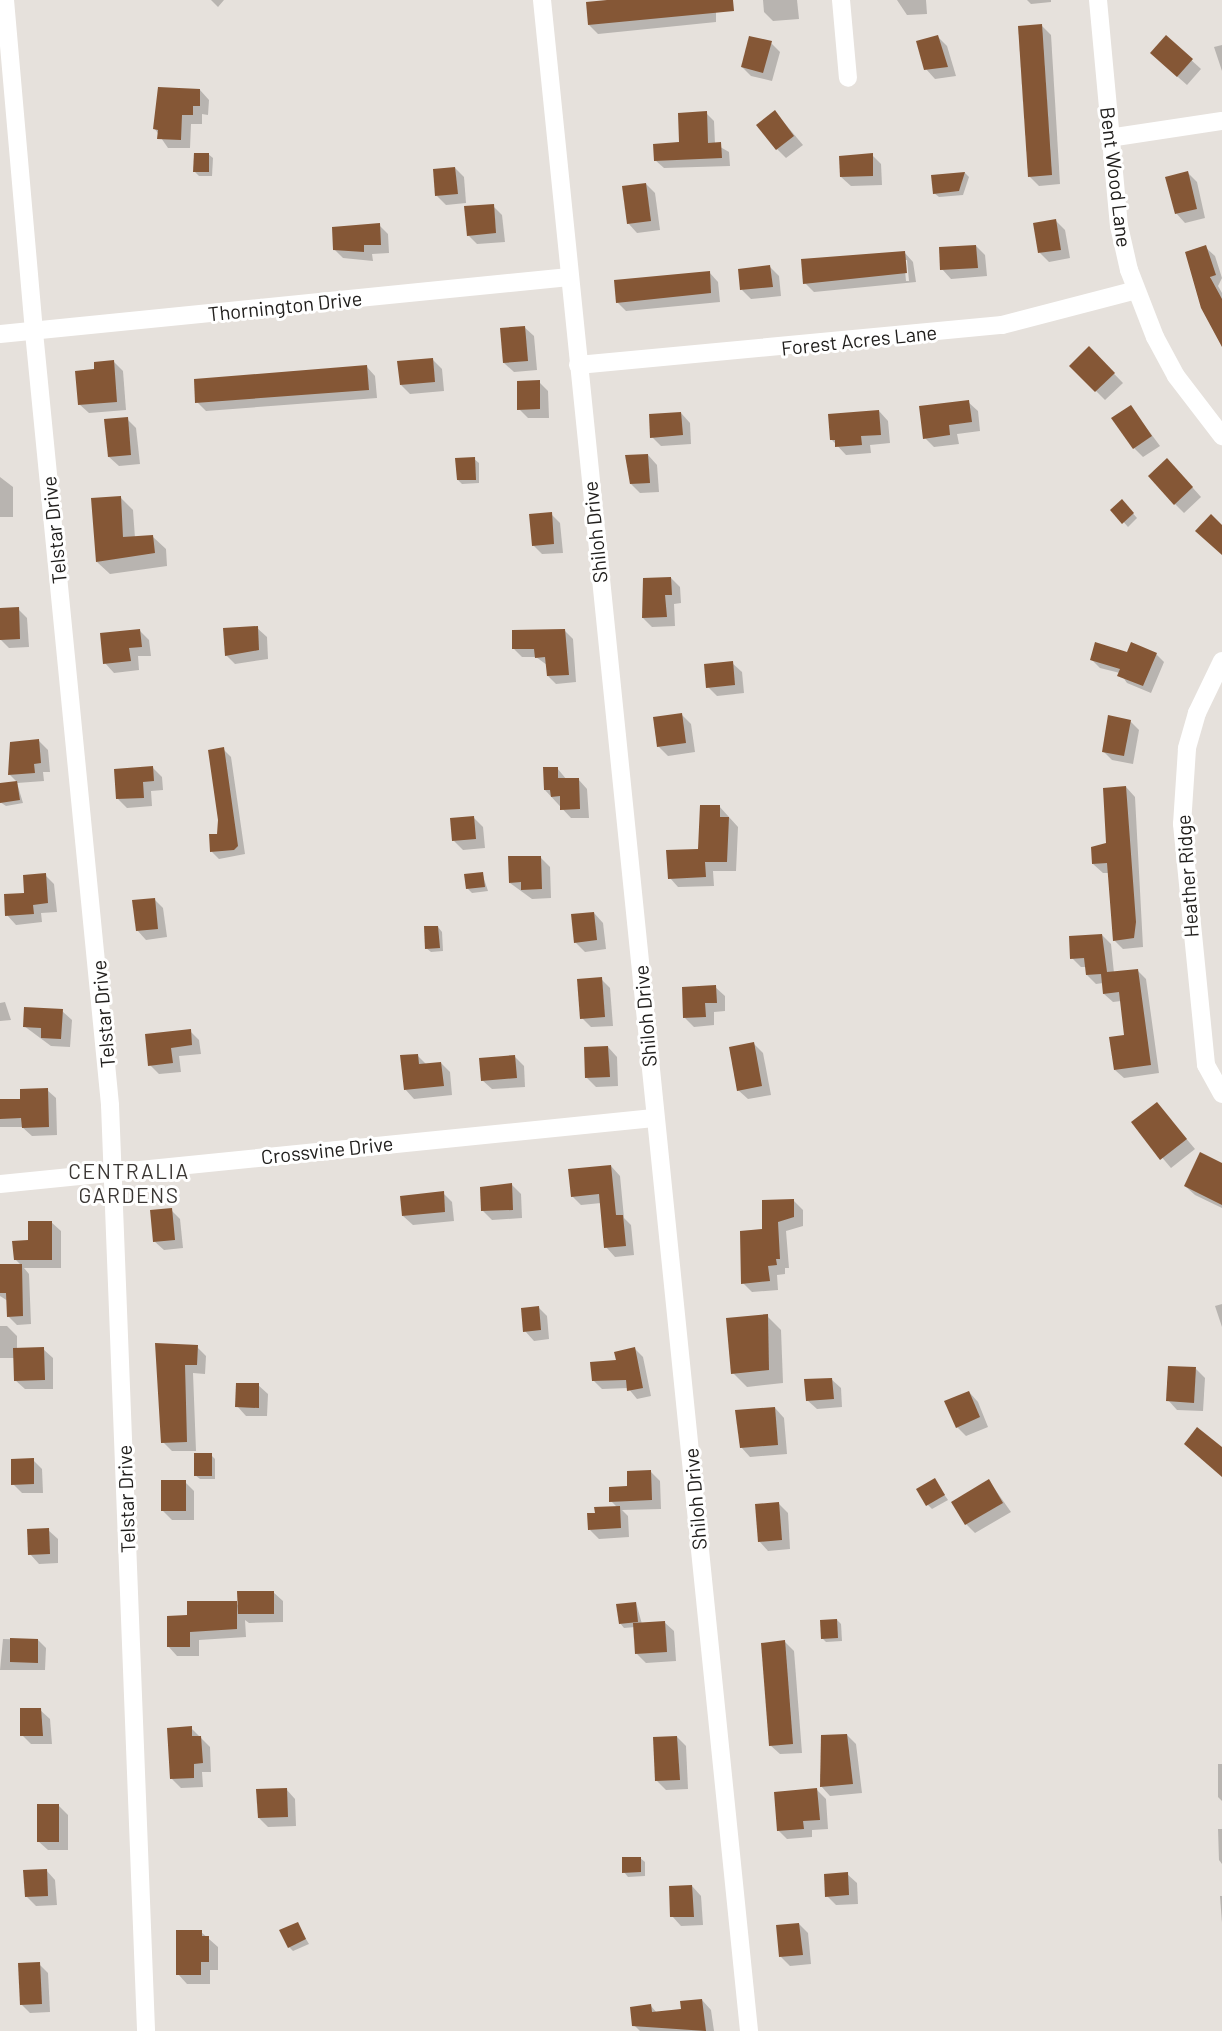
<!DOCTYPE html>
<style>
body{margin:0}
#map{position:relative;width:1222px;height:2031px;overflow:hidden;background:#e6e1dc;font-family:Barlow,sans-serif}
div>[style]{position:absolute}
.shadow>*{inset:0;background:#0003}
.building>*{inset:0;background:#855736}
.minor>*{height:18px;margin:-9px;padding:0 9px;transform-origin:9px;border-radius:9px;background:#fff}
span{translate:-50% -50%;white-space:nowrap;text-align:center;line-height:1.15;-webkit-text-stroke:6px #fff;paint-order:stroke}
.street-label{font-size:20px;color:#22201e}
.neighbourhood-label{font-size:21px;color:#3b3734;letter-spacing:1.5px}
</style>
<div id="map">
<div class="shadow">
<div style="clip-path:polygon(211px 0,224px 0,218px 7px)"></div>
<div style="clip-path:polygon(609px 0,708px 0,716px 8px,716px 22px,598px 34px,589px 25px)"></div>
<div style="clip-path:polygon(763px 0,797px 0,799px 19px,773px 21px,764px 12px)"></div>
<div style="clip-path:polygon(897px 0,926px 0,927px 14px,907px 15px)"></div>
<div style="clip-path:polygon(1027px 0,1051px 0,1051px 2px,1031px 4px)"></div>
<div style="clip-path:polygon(1041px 25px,1051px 35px,1060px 184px,1039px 186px,1030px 177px)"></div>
<div style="clip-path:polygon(938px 37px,947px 46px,956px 76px,935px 79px,926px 69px)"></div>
<div style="clip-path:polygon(1166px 37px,1201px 69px,1187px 85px,1161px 62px)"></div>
<div style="clip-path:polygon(771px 43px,780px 52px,772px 81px,751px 76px,742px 67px)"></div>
<div style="clip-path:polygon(1222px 45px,1222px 71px,1214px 47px)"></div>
<div style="clip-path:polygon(200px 90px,209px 100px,208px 115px,202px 114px,202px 124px,191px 124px,190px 148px,168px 148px,155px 129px)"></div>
<div style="clip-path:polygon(775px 112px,803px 145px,786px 158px,777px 149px)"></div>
<div style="clip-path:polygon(706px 113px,714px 121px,715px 144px,729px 152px,730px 166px,664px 168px,655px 160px,681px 143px)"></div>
<div style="clip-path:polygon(208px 154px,213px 158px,212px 176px,199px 176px,195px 172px)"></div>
<div style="clip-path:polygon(872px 155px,881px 164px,882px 185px,851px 186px,841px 177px)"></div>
<div style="clip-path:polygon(455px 168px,464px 177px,466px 203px,446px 205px,437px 196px)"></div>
<div style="clip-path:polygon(965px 173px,969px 177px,963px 195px,939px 197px,934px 193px,933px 176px)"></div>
<div style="clip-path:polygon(1188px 173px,1197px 182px,1205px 218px,1185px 223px,1176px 213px)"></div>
<div style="clip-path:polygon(646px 184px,655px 193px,660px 230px,637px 233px,628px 223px)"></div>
<div style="clip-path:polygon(493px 206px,502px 215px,505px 242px,477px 244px,468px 235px)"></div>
<div style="clip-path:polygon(1056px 221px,1065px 230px,1070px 258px,1049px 262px,1040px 253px)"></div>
<div style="clip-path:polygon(379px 225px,388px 234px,389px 253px,372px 254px,373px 261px,343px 258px,334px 249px)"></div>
<div style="clip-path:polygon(976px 246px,985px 255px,987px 276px,951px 279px,942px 269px)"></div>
<div style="clip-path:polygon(1205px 247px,1215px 256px,1222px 278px,1218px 286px,1222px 293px,1222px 341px)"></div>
<div style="clip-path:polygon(evenodd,904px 252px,913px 262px,916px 282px,814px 292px,805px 283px,904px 252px,904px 260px,907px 260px,909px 281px,906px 281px,904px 260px)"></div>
<div style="clip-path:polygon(770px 267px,779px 276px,781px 296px,751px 299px,742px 290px)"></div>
<div style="clip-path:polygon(709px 272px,718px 282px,720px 302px,626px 311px,617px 302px)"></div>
<div style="clip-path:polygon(524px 327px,534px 336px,537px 370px,514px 372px,504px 363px)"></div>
<div style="clip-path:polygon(1089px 348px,1123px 383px,1105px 400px,1071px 366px)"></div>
<div style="clip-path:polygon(433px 360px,442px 369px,444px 391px,410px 394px,401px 385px)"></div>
<div style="clip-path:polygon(114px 362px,123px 371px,126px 410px,89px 413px,79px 404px,96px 371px)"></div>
<div style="clip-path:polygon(366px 366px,375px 376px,377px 398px,206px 411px,197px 402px)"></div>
<div style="clip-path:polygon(539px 382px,548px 391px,549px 418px,528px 418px,519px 409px)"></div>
<div style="clip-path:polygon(968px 402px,978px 411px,980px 431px,957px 434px,959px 444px,934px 447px,925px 438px)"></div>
<div style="clip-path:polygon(1131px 407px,1160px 446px,1143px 457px,1134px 448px)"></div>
<div style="clip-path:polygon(879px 411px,888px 421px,890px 443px,870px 445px,871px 453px,846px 455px,832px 440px)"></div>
<div style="clip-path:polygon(681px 413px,690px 423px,691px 444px,661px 446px,652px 437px)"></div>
<div style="clip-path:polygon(127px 419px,136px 428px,140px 464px,119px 466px,109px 457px)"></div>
<div style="clip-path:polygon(648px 455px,657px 465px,659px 492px,640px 493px,631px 484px)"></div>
<div style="clip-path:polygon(474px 459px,479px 463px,479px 483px,462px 484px,458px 480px)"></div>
<div style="clip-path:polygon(1176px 469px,1201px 497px,1184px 513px,1175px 504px)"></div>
<div style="clip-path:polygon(0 477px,13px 487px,13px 517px,0 517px)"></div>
<div style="clip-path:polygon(121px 498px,133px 510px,135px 538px,153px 537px,166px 549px,167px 566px,110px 574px,97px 562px)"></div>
<div style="clip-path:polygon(1122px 501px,1137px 518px,1128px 527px,1113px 510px)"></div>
<div style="clip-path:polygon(551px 514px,560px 523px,563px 553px,542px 554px,533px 545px)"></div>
<div style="clip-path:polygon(671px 578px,680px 587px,681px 603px,674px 604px,675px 626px,652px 627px,643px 618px,644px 579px)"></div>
<div style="clip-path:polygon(18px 609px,27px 618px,29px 647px,9px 648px,0 639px,0 610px)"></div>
<div style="clip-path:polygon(257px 628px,267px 637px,268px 659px,235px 664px,226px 655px)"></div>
<div style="clip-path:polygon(140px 631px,149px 640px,151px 656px,138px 656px,139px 670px,114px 673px,105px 663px)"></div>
<div style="clip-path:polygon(565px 631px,573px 639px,576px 682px,556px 684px,548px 676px,547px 665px,536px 657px,522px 657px,514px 649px)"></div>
<div style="clip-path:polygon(1128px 654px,1156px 654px,1164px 662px,1151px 693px,1127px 683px,1120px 673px,1100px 668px,1091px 659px)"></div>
<div style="clip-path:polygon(732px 663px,742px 672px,744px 693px,717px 696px,708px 687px)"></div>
<div style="clip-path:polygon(682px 715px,691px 724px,695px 752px,668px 756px,658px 746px)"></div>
<div style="clip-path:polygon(1130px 721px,1139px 730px,1133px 764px,1112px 760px,1103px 751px)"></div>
<div style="clip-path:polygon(39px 741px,48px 750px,50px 772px,43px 772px,44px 781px,17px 783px,23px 803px,6px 806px,0 802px,0 785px,17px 782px,9px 774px)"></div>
<div style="clip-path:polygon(223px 749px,231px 757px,245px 854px,219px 859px,212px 852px,218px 835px)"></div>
<div style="clip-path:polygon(153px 768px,162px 777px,163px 790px,151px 791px,152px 806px,127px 808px,118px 799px)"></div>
<div style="clip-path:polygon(557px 768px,567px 780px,578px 779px,587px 789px,589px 818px,571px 818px,545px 790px)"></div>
<div style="clip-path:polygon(1126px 787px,1135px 797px,1143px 947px,1123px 949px,1114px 940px,1109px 873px,1103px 873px,1093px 864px,1108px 845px)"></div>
<div style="clip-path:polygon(719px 806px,738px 827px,736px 871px,713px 871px,714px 886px,678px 887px,670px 878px,699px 851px)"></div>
<div style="clip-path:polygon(474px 818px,483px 827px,485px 848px,463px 850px,454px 841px)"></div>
<div style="clip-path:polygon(541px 858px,550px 867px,551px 898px,532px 899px,510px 883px)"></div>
<div style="clip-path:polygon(482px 873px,488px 891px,472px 893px,467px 888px)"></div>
<div style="clip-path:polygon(45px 875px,54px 884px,57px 912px,41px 913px,42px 922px,16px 925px,7px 915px)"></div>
<div style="clip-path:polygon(154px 899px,163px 908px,167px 937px,146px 940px,137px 930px)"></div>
<div style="clip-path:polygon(594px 913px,603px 923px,606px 949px,585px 952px,575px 942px)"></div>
<div style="clip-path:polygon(438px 927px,442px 932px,443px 951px,431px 952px,426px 948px)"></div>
<div style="clip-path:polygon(1102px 935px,1111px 944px,1114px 973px,1137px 970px,1146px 979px,1159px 1073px,1124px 1078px,1115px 1070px,1125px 1037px,1121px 1001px,1113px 1002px,1104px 994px,1103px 983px,1096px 984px,1087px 975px,1086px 967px,1081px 967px,1072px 958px)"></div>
<div style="clip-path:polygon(601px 979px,610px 988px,613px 1026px,591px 1027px,582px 1018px)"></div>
<div style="clip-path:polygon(715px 987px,725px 996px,725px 1011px,714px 1012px,714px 1025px,694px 1027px,685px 1018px)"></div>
<div style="clip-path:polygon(5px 1002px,11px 1020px,0 1021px,0 1003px)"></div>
<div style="clip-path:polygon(62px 1011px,72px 1020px,70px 1047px,51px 1046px,24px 1026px)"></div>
<div style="clip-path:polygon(190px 1031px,199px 1040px,201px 1054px,179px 1056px,181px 1072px,159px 1074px,150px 1065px)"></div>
<div style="clip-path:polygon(753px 1043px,763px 1053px,771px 1095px,748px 1099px,738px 1090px)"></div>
<div style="clip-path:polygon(608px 1047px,617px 1057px,618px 1086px,596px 1087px,587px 1078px)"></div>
<div style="clip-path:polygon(417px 1055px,426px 1064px,441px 1063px,450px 1072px,452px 1095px,414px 1099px,405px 1089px)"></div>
<div style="clip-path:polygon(514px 1056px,524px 1066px,525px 1087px,492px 1089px,482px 1080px)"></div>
<div style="clip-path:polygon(47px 1090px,56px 1098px,57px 1135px,32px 1136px,22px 1127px,0 1127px,0 1100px,22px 1100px)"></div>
<div style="clip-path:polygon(1157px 1104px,1195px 1149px,1171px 1168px,1133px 1123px)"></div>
<div style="clip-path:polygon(1222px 1165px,1222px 1208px,1195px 1195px,1185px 1186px)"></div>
<div style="clip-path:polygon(611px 1166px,620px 1176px,624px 1218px,631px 1225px,634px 1255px,615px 1257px,606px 1247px,601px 1203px,581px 1205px,572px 1196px)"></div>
<div style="clip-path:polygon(512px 1185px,521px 1194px,522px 1218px,492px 1220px,483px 1211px)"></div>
<div style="clip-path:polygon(443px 1193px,452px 1202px,454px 1221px,413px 1225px,403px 1216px)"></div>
<div style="clip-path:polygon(794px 1201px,803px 1210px,803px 1226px,786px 1231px,789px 1268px,785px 1268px,785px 1274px,777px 1275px,778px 1290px,752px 1292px,743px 1283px,764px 1230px)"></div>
<div style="clip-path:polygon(171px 1210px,180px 1219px,183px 1248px,164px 1250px,154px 1241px)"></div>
<div style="clip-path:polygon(51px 1222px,61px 1231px,61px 1268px,24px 1268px,29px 1274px,31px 1324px,17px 1325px,8px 1316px,8px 1301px,0 1296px,0 1266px,21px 1265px,15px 1259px)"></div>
<div style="clip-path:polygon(1222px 1304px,1222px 1327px,1215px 1306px)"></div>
<div style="clip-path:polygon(538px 1307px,547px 1316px,549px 1339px,534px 1341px,525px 1331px)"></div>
<div style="clip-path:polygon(767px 1316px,781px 1330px,783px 1383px,747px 1387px,733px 1373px)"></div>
<div style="clip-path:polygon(0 1326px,7px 1326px,17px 1336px,17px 1350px,43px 1349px,53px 1358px,53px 1389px,25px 1389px,15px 1380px,15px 1358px,0 1358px)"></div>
<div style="clip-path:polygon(156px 1345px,197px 1347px,206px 1356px,205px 1374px,193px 1373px,196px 1451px,172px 1451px,163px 1442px)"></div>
<div style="clip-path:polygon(635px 1349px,643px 1357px,651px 1396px,637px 1399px,628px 1388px,602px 1389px,593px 1380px)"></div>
<div style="clip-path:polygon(1196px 1369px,1205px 1378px,1203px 1411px,1177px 1410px,1168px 1400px)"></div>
<div style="clip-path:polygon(831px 1379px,841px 1388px,842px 1407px,817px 1409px,807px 1400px)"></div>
<div style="clip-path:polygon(258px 1385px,268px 1394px,267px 1416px,246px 1416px,237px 1406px)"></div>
<div style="clip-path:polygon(969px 1392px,978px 1402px,988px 1427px,966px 1436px,957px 1427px)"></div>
<div style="clip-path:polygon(775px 1408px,784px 1418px,787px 1454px,750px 1457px,741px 1447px)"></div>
<div style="clip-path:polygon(211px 1455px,215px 1459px,215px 1479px,200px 1479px,195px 1475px)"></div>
<div style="clip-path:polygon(33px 1460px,42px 1469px,43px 1493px,22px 1493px,13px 1484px)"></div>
<div style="clip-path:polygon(651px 1472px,660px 1481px,661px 1509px,622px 1510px,628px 1516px,629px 1537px,599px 1539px,590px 1530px,617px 1507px,611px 1501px)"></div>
<div style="clip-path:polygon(934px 1480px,948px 1500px,932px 1509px,928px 1505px)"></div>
<div style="clip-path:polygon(989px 1481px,1011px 1512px,975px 1533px,966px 1524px)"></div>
<div style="clip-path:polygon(185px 1482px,194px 1491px,194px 1520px,172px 1520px,163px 1511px)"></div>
<div style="clip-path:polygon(779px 1504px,788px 1513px,790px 1549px,768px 1551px,759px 1541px)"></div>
<div style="clip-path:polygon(48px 1530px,58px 1539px,58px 1563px,39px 1564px,30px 1554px)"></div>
<div style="clip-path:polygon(273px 1592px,283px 1601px,283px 1622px,249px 1623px,245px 1620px,246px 1637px,199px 1640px,199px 1656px,177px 1656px,168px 1646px,189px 1617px,236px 1603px,239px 1606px)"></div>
<div style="clip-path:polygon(636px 1603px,642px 1624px,664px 1622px,674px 1631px,676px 1661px,646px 1663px,637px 1654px,635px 1627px,624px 1628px,620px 1623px)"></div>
<div style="clip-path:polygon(837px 1620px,841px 1624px,842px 1641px,826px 1642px,822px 1638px)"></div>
<div style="clip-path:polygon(3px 1639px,38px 1640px,46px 1648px,45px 1670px,0 1670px)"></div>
<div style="clip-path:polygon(785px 1642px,794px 1651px,802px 1753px,780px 1754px,770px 1745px)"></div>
<div style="clip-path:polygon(40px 1710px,50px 1719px,52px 1744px,31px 1744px,22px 1735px)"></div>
<div style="clip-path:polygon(191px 1728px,210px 1747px,211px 1772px,202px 1772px,203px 1787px,181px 1788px,172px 1779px)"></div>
<div style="clip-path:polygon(847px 1735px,856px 1744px,862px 1793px,830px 1796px,821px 1786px,820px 1774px,824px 1773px)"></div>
<div style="clip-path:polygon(677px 1737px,686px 1746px,688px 1789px,666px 1790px,657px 1781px)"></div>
<div style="clip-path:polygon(1218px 1764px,1222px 1764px,1222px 1801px,1218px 1797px)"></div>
<div style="clip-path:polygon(286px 1789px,295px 1799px,296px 1826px,268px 1827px,259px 1818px)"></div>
<div style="clip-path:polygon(817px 1790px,826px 1799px,828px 1829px,812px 1830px,812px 1837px,787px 1839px,778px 1830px)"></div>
<div style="clip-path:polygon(59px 1806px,68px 1815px,68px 1850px,48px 1850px,38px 1841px)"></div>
<div style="clip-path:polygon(1218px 1829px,1222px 1829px,1222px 1864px,1219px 1860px)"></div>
<div style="clip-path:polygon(640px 1858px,645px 1862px,645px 1876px,628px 1877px,624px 1872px)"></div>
<div style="clip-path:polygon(46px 1870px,55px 1880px,57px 1905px,36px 1906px,27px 1897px)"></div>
<div style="clip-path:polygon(847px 1874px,857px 1883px,858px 1904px,836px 1905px,827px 1896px)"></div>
<div style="clip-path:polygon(692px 1886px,701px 1896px,703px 1925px,681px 1926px,672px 1916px)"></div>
<div style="clip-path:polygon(1220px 1896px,1222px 1896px,1222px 1923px)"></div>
<div style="clip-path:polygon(297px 1924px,309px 1944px,293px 1951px,289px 1947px)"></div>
<div style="clip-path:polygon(799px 1924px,808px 1933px,811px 1964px,790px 1966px,781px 1957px)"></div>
<div style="clip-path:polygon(201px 1932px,218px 1947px,218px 1970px,210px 1970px,210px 1984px,187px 1984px,178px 1974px)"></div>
<div style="clip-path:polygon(39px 1964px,48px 1973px,50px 2012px,30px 2013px,21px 2004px)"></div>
<div style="clip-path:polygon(702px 2000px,711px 2010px,714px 2031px,640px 2031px,634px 2025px,651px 2006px,657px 2013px,683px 2011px)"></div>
</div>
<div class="building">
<div style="clip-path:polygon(607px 0,733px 0,734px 11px,588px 25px,586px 2px)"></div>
<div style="clip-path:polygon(1042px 24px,1052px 175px,1028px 177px,1018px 26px)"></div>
<div style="clip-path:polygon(938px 35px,948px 67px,924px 70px,916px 41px)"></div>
<div style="clip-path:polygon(1166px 35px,1193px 59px,1177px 77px,1150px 53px)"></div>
<div style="clip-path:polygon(749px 36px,772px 41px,763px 73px,741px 67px)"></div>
<div style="clip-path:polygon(158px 87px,200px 89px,200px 106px,193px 106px,193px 115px,182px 115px,181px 140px,157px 139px,158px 130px,153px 129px)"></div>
<div style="clip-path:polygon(775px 110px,794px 136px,776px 150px,756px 125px)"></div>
<div style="clip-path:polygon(707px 111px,708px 143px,721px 142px,722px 158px,654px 161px,653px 144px,679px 142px,678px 113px)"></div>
<div style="clip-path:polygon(194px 153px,209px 153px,209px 172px,193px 172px)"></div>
<div style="clip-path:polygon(873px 153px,873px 176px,840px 177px,839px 156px)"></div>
<div style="clip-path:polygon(455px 167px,458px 194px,435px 196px,433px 169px)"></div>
<div style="clip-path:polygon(1188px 171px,1197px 209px,1175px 214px,1165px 177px)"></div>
<div style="clip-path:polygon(965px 172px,959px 191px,933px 194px,931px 175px)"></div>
<div style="clip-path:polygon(646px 183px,651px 221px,627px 224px,622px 186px)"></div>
<div style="clip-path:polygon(494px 204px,496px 233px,467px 236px,464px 206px)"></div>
<div style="clip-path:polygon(1056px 219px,1061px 250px,1038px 253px,1033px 223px)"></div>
<div style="clip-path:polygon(380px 223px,381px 245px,364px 245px,364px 252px,333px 250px,332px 227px)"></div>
<div style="clip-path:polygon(976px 245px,978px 268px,940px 270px,939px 247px)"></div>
<div style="clip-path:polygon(1206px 245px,1216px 275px,1210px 277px,1222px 299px,1222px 347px,1201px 308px,1185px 252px)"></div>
<div style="clip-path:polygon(905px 251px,907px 273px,803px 284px,801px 259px)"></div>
<div style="clip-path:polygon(770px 265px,773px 287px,740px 290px,738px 269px)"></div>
<div style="clip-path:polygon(710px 271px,711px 293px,616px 303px,614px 280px)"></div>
<div style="clip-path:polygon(525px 326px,528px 361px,503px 363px,500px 328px)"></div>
<div style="clip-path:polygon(1089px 346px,1115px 373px,1095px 392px,1069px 366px)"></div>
<div style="clip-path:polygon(433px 358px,435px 382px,400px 385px,397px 361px)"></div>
<div style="clip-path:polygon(114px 360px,117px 402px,78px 405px,75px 371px,94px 369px,94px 362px)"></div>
<div style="clip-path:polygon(367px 365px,369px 390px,195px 403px,194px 379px)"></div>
<div style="clip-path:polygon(540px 380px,540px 409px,517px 410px,517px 381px)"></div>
<div style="clip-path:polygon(969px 400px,972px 422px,949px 425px,950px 435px,923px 439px,919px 406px)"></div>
<div style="clip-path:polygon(1131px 405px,1152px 436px,1133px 449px,1111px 418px)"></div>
<div style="clip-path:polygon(879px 410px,881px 435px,861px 436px,862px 445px,835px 447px,835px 440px,830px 440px,828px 414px)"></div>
<div style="clip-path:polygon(681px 412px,683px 435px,650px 438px,649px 414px)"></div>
<div style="clip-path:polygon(128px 417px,131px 455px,108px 457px,104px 419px)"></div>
<div style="clip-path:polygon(648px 454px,650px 483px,630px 484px,625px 455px)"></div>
<div style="clip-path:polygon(475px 457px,476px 480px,457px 480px,455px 458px)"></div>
<div style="clip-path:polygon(1167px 458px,1193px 487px,1174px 505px,1148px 476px)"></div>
<div style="clip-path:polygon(121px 496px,123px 537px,153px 535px,155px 553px,96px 562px,91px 498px)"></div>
<div style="clip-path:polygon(1122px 499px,1134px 513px,1122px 524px,1110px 510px)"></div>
<div style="clip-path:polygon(552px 512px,554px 544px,532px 546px,529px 514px)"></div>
<div style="clip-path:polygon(1211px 514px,1222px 525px,1222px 555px,1195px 531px)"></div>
<div style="clip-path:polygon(671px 577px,672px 595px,665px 595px,667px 617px,642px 618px,643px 578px)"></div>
<div style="clip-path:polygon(19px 607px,20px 639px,0 640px,0 608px)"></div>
<div style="clip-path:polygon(258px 626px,259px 650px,225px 656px,223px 628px)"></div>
<div style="clip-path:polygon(140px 629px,142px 647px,129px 648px,131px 661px,103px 664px,100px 633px)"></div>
<div style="clip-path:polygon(565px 629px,569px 675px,547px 676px,545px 657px,535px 658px,534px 649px,512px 649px,512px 630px)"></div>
<div style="clip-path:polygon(1095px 642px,1127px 652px,1131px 642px,1157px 653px,1143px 686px,1117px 676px,1120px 669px,1090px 660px)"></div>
<div style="clip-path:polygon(733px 661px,735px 685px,706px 688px,704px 664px)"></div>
<div style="clip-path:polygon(682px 713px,686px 743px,657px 747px,653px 717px)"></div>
<div style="clip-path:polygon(1108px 715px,1131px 720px,1124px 756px,1102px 752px)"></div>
<div style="clip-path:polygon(39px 739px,41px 763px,34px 764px,35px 773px,8px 775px,10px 742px)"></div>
<div style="clip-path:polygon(224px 747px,238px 846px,234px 850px,210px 852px,209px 834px,217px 834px,218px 820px,208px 750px)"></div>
<div style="clip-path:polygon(153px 766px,154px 781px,143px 782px,144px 798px,116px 799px,114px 769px)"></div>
<div style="clip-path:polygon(543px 767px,558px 767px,558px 778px,579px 778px,580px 809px,560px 810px,560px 796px,551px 797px,550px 790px,544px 790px)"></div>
<div style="clip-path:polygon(17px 781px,20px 800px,0 803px,0 783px)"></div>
<div style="clip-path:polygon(1126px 786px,1136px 922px,1134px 938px,1113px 941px,1107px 863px,1092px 864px,1091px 847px,1106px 843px,1103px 788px)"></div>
<div style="clip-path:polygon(700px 805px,720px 805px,720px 817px,729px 817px,727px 862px,705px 862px,706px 877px,668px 879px,666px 850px,698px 849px)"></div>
<div style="clip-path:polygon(474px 816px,476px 839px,452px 841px,450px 818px)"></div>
<div style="clip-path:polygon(508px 856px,541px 856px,542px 889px,521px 890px,521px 882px,509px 883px)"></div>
<div style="clip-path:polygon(483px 872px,485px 887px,466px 889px,464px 874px)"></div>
<div style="clip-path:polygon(46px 873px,48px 903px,33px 905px,34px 914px,5px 916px,4px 894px,24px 893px,23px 875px)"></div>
<div style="clip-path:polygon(155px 898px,158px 929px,136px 931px,132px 900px)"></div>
<div style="clip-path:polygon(594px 912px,597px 940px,574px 943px,571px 914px)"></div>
<div style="clip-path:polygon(424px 926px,438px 926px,440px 948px,425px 949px)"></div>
<div style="clip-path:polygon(1102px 934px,1107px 972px,1138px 969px,1151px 1065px,1114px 1070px,1109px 1037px,1124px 1035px,1119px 992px,1103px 994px,1101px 974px,1086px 975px,1084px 958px,1070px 959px,1069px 936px)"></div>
<div style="clip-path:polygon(602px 977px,605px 1017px,580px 1019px,577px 979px)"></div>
<div style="clip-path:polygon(716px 985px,717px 1003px,705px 1003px,706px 1017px,683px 1018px,682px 987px)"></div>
<div style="clip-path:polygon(24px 1007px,63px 1009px,61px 1039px,41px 1038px,41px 1028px,23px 1027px)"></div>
<div style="clip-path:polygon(191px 1029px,192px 1045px,171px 1048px,173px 1063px,148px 1066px,145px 1034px)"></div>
<div style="clip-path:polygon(754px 1042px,762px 1086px,737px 1091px,729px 1047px)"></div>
<div style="clip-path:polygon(608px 1046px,610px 1077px,585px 1078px,584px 1047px)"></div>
<div style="clip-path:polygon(418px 1054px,419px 1064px,441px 1062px,444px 1086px,404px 1090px,400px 1055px)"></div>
<div style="clip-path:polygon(515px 1055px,517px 1078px,481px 1081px,479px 1058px)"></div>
<div style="clip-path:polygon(48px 1088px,49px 1127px,22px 1128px,21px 1118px,0 1119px,0 1099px,20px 1099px,20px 1089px)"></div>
<div style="clip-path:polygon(1157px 1102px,1187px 1139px,1160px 1160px,1131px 1122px)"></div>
<div style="clip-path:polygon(1200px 1152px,1222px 1163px,1222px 1205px,1184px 1186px)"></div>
<div style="clip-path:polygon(611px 1165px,616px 1215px,623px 1215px,626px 1246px,604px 1248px,599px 1194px,571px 1197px,568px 1169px)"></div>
<div style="clip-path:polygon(512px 1183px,513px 1210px,481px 1211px,480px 1187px)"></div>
<div style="clip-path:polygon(444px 1191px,445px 1212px,402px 1216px,400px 1196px)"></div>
<div style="clip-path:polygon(794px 1199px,794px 1217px,778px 1222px,780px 1259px,776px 1259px,777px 1265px,768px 1266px,770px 1281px,741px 1284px,740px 1231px,762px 1229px,762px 1200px)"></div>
<div style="clip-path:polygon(172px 1208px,175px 1240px,153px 1242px,150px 1210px)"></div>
<div style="clip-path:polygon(28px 1221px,52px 1221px,52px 1260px,14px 1260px,12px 1241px,28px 1240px)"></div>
<div style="clip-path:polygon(0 1264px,22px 1264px,23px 1316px,7px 1317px,6px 1293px,0 1293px)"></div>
<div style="clip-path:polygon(539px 1306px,541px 1330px,523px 1332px,521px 1308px)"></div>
<div style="clip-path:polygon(768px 1314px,769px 1370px,731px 1374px,726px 1318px)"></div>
<div style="clip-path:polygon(155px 1343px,198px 1345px,197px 1365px,185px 1365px,187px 1442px,161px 1443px)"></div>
<div style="clip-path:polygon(44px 1347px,45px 1380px,14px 1381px,13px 1348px)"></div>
<div style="clip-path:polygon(635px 1347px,643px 1388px,627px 1391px,626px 1380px,592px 1381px,590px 1362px,616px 1360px,614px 1352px)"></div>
<div style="clip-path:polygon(1168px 1366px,1196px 1367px,1194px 1403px,1166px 1401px)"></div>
<div style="clip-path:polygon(832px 1378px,834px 1399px,806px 1401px,804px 1379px)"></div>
<div style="clip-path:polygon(236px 1383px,259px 1383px,259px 1408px,235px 1407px)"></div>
<div style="clip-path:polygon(969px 1391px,980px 1417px,956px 1428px,944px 1401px)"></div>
<div style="clip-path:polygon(775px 1407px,778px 1445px,740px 1448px,735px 1410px)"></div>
<div style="clip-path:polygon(1197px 1427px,1222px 1447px,1222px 1477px,1184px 1444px)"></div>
<div style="clip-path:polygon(194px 1453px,212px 1453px,212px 1476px,194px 1476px)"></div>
<div style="clip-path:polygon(34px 1458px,34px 1484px,11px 1485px,11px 1459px)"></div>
<div style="clip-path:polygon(651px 1470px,652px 1500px,609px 1502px,609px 1487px,627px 1486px,627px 1471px)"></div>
<div style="clip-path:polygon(935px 1478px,945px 1495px,926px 1506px,916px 1489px)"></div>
<div style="clip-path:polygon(989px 1479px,1003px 1503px,965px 1525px,951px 1502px)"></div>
<div style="clip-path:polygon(161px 1480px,186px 1480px,186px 1511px,161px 1511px)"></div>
<div style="clip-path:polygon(779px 1502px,782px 1540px,758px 1542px,755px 1504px)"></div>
<div style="clip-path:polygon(620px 1506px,621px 1528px,588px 1530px,587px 1513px,595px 1513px,594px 1507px)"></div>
<div style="clip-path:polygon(49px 1528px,50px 1554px,28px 1555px,27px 1529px)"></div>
<div style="clip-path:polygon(237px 1591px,274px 1591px,274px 1614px,238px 1614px)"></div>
<div style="clip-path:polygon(187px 1601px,237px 1601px,237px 1629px,190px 1632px,190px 1647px,167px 1647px,167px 1616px,187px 1615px)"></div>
<div style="clip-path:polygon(636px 1602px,638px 1622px,619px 1624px,616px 1604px)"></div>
<div style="clip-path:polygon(837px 1619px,838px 1638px,821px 1639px,820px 1620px)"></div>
<div style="clip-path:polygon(665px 1621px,667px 1652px,635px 1654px,633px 1623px)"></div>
<div style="clip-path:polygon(10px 1638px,38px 1639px,38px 1663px,10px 1662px)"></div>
<div style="clip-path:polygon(785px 1640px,793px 1744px,769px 1746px,761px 1643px)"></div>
<div style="clip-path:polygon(20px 1708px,41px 1708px,43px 1736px,20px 1736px)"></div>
<div style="clip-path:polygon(192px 1726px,192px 1736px,201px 1736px,203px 1763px,194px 1764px,194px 1778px,170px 1779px,167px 1728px)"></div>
<div style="clip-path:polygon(847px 1734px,853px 1784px,820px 1787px,821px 1735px)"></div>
<div style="clip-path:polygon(677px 1736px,680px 1780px,655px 1781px,653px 1737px)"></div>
<div style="clip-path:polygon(287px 1788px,288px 1817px,258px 1818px,256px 1789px)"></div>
<div style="clip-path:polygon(817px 1788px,820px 1820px,803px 1821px,804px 1829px,777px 1831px,774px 1792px)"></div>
<div style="clip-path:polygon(37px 1804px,59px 1804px,59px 1842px,37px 1842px)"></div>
<div style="clip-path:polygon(622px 1857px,641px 1857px,641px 1872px,622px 1873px)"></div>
<div style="clip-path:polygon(47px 1869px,48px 1896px,25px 1897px,23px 1870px)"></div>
<div style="clip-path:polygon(848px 1872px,849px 1895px,825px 1897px,824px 1874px)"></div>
<div style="clip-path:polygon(692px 1885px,694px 1917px,670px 1917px,669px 1886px)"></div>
<div style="clip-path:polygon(298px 1922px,306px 1939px,288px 1948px,279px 1930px)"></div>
<div style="clip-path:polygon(799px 1923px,803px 1955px,779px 1957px,776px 1925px)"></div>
<div style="clip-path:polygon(176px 1930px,202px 1930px,202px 1936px,209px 1936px,209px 1962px,201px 1962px,201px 1975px,176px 1975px)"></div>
<div style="clip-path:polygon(40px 1962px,42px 2004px,20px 2005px,18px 1963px)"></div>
<div style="clip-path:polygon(702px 1999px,706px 2031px,632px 2026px,630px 2007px,651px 2004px,652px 2012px,681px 2009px,680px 2001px)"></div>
</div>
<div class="minor">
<div style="left:5px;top:0;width:333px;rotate:85deg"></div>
<div style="left:34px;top:332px;width:777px;rotate:84.38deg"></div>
<div style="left:110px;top:1105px;width:927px;rotate:87.77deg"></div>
<div style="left:542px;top:0;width:2042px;rotate:84.18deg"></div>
<div style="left:841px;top:0;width:78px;rotate:84.9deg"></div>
<div style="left:1098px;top:0;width:227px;rotate:84.7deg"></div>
<div style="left:1119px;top:226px;width:45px;rotate:77.2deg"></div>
<div style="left:1129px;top:270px;width:72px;rotate:68.8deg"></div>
<div style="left:1155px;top:337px;width:44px;rotate:61.7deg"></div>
<div style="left:1176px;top:376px;width:76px;rotate:52.5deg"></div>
<div style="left:1109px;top:138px;width:114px;rotate:-8.6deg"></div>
<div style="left:0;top:334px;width:572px;rotate:-5.72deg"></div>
<div style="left:578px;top:365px;width:426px;rotate:-5.4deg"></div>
<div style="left:1002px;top:325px;width:138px;rotate:-14.6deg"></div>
<div style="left:1222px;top:661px;width:58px;rotate:115.7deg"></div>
<div style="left:1197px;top:713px;width:37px;rotate:106deg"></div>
<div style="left:1187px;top:749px;width:75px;rotate:93.8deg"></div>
<div style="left:1182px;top:824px;width:242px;rotate:84.3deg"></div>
<div style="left:1206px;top:1065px;width:33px;rotate:61deg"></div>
<div style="left:0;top:1184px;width:657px;rotate:-5.76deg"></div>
</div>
<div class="street-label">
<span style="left:1116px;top:177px;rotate:83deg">Bent Wood Lane</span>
<span style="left:285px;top:306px;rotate:-6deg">Thornington Drive</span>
<span style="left:859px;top:340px;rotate:-6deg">Forest Acres Lane</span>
<span style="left:54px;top:530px;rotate:-96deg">Telstar Drive</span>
<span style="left:595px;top:532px;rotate:-96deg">Shiloh Drive</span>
<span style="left:1187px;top:876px;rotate:-94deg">Heather Ridge</span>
<span style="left:103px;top:1014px;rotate:-95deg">Telstar Drive</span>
<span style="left:645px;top:1016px;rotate:-95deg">Shiloh Drive</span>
<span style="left:327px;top:1150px;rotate:-6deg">Crossvine Drive</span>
<span style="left:126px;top:1499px;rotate:-92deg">Telstar Drive</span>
<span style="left:695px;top:1499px;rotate:-95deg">Shiloh Drive</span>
</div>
<div class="neighbourhood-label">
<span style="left:129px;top:1183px">CENTRALIA<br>GARDENS</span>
</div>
</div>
